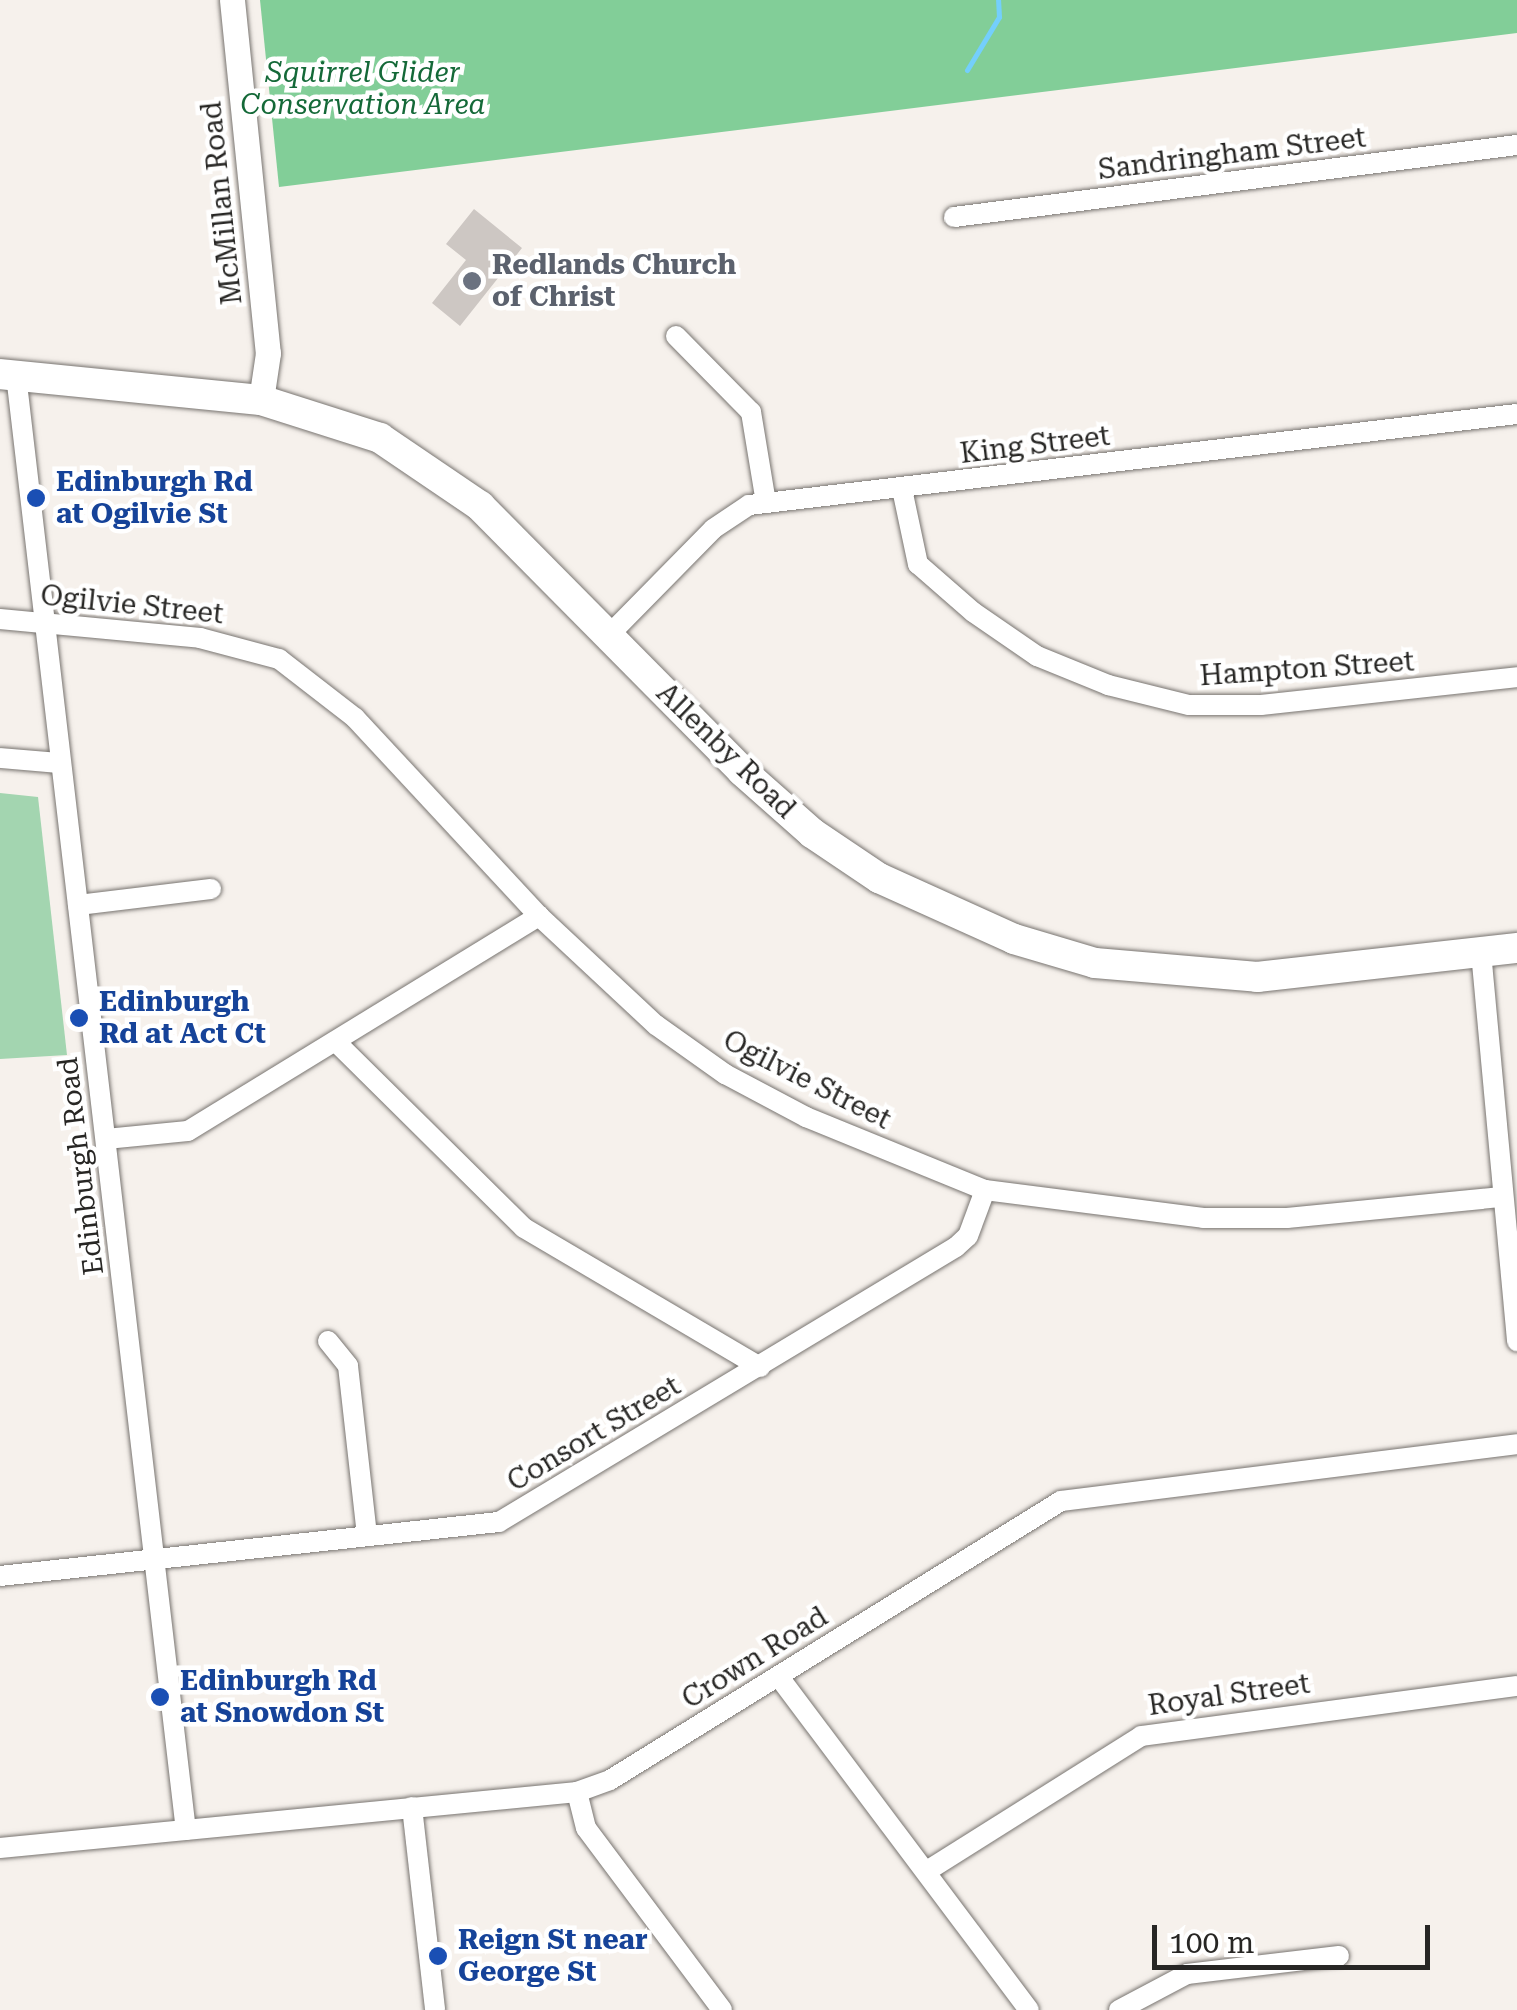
<!DOCTYPE html>
<style>
body{margin:0}
#map{position:relative;width:1517px;height:2010px;overflow:hidden;background:#f6f1ec;font-family:"Roboto Serif",serif}
div>[style]{position:absolute}
.green>*{inset:0;background:#a3d5b0}
.forest>*{inset:0;background:#82ce98}
.stream>*{height:5px;margin:-2.5px;padding:0 2.5px;transform-origin:2.5px;border-radius:2.5px;background:#74cffc}
.building>*{inset:0;background:#cdc7c3}
.roads{filter:drop-shadow(0 0 2px #787470) drop-shadow(0 0 2px #787470)}
.minor>*{height:20px;margin:-10px;padding:0 10px;transform-origin:10px;border-radius:10px;background:#fff}
.tertiary>*{height:25px;margin:-12.5px;padding:0 12.5px;transform-origin:12.5px;border-radius:12.5px;background:#fff}
.secondary>*{height:30px;margin:-15px;padding:0 15px;transform-origin:15px;border-radius:15px;background:#fff}
.dots>*{width:28px;height:28px;translate:-50% -50%;box-sizing:border-box;border:5px solid #fff;border-radius:50%}
span{translate:-50% -50%;white-space:nowrap;text-align:center;line-height:1.15;-webkit-text-stroke:9px #fff;paint-order:stroke}
.park-label{font-size:28px;color:#146938;font-style:italic}
.street-label{font-size:28px;color:#272624}
.worship-label{font-size:28px;color:#5b616d;font-weight:700}
.left{translate:0 -50%;text-align:left}
.transit-label{font-size:28px;color:#164399;font-weight:700}
.scale{position:absolute;left:1152px;top:1925px;width:278px;height:45px;box-sizing:border-box;border:5px solid #272624;border-top:0;padding-left:12px;font-size:30px;line-height:35px;white-space:nowrap;color:#272624;-webkit-text-stroke:8px #fff;paint-order:stroke}
</style>
<div id="map">
<div class="green">
<div style="clip-path:polygon(0 793px,38px 797px,67px 1055px,0 1059px)"></div>
</div>
<div class="forest">
<div style="clip-path:polygon(260px 0,1517px 0,1517px 33px,279px 187px)"></div>
</div>
<div class="stream">
<div style="left:967px;top:70px;width:62px;rotate:-58.9deg"></div>
<div style="left:999px;top:17px;width:17px;rotate:-93deg"></div>
</div>
<div class="building">
<div style="clip-path:polygon(474px 209px,522px 248px,460px 326px,432px 303px,466px 260px,446px 244px)"></div>
</div>
<div class="roads">
<div class="minor">
<div style="left:954px;top:217px;width:568px;rotate:-7.29deg"></div>
<div style="left:676px;top:336px;width:107px;rotate:45.4deg"></div>
<div style="left:751px;top:412px;width:92px;rotate:80.6deg"></div>
<div style="left:16px;top:375px;width:1465px;rotate:83.34deg"></div>
<div style="left:902px;top:489px;width:77px;rotate:78deg"></div>
<div style="left:918px;top:564px;width:73px;rotate:41.1deg"></div>
<div style="left:973px;top:612px;width:78px;rotate:34.5deg"></div>
<div style="left:1037px;top:656px;width:77px;rotate:22.2deg"></div>
<div style="left:1108px;top:685px;width:83px;rotate:13.9deg"></div>
<div style="left:1189px;top:705px;width:72px"></div>
<div style="left:1261px;top:705px;width:258px;rotate:-6.2deg"></div>
<div style="left:0;top:619px;width:201px;rotate:5.4deg"></div>
<div style="left:200px;top:638px;width:82px;rotate:14.9deg"></div>
<div style="left:279px;top:659px;width:96px;rotate:37.8deg"></div>
<div style="left:355px;top:718px;width:270px;rotate:47.1deg"></div>
<div style="left:539px;top:916px;width:160px;rotate:43deg"></div>
<div style="left:656px;top:1025px;width:85px;rotate:35.4deg"></div>
<div style="left:725px;top:1074px;width:92px;rotate:28deg"></div>
<div style="left:806px;top:1117px;width:193px;rotate:22.2deg"></div>
<div style="left:985px;top:1190px;width:220px;rotate:7.3deg"></div>
<div style="left:1203px;top:1218px;width:84px"></div>
<div style="left:1287px;top:1218px;width:216px;rotate:-5.6deg"></div>
<div style="left:609px;top:635px;width:148px;rotate:-45.5deg"></div>
<div style="left:713px;top:529px;width:43px;rotate:-33.7deg"></div>
<div style="left:749px;top:505px;width:773px;rotate:-6.76deg"></div>
<div style="left:0;top:758px;width:58px;rotate:4.9deg"></div>
<div style="left:78px;top:905px;width:134px;rotate:-6.9deg"></div>
<div style="left:1481px;top:952px;width:391px;rotate:84.7deg"></div>
<div style="left:336px;top:1042px;width:264px;rotate:44.7deg"></div>
<div style="left:524px;top:1228px;width:274px;rotate:30.5deg"></div>
<div style="left:106px;top:1139px;width:82px;rotate:-5.6deg"></div>
<div style="left:188px;top:1131px;width:412px;rotate:-31.5deg"></div>
<div style="left:328px;top:1341px;width:32px;rotate:51deg"></div>
<div style="left:348px;top:1366px;width:171px;rotate:83.6deg"></div>
<div style="left:0;top:1576px;width:502px;rotate:-6.18deg"></div>
<div style="left:499px;top:1522px;width:533px;rotate:-31.04deg"></div>
<div style="left:956px;top:1247px;width:16px;rotate:-43deg"></div>
<div style="left:968px;top:1236px;width:49px;rotate:-69.7deg"></div>
<div style="left:779px;top:1677px;width:416px;rotate:53.1deg"></div>
<div style="left:577px;top:1792px;width:37px;rotate:76deg"></div>
<div style="left:586px;top:1828px;width:227px;rotate:53.2deg"></div>
<div style="left:412px;top:1807px;width:204px;rotate:83.5deg"></div>
<div style="left:0;top:1848px;width:580px;rotate:-5.54deg"></div>
<div style="left:577px;top:1792px;width:35px;rotate:-20deg"></div>
<div style="left:610px;top:1780px;width:530px;rotate:-31.74deg"></div>
<div style="left:1061px;top:1501px;width:460px;rotate:-7.1deg"></div>
<div style="left:927px;top:1871px;width:253px;rotate:-32.2deg"></div>
<div style="left:1141px;top:1736px;width:379px;rotate:-7.6deg"></div>
<div style="left:1119px;top:2010px;width:77px;rotate:-27.9deg"></div>
<div style="left:1187px;top:1974px;width:153px;rotate:-6.8deg"></div>
</div>
<div class="tertiary">
<div style="left:232px;top:0;width:355px;rotate:84.2deg"></div>
<div style="left:268px;top:353px;width:48px;rotate:98.5deg"></div>
</div>
<div class="secondary">
<div style="left:0;top:374px;width:262px;rotate:5.7deg"></div>
<div style="left:261px;top:400px;width:125px;rotate:17.7deg"></div>
<div style="left:380px;top:438px;width:121px;rotate:34.2deg"></div>
<div style="left:480px;top:506px;width:373px;rotate:45.3deg"></div>
<div style="left:742px;top:771px;width:94px;rotate:41.5deg"></div>
<div style="left:812px;top:833px;width:81px;rotate:33.9deg"></div>
<div style="left:879px;top:878px;width:148px;rotate:24.3deg"></div>
<div style="left:1014px;top:939px;width:84px;rotate:16.5deg"></div>
<div style="left:1095px;top:963px;width:163px;rotate:4.9deg"></div>
<div style="left:1257px;top:977px;width:262px;rotate:-6.4deg"></div>
</div>
</div>
<div class="dots">
<div style="left:472px;top:281px;background:#6b7280"></div>
<div style="left:36px;top:498px;background:#1a4fb4"></div>
<div style="left:79px;top:1018px;background:#1a4fb4"></div>
<div style="left:160px;top:1697px;background:#1a4fb4"></div>
<div style="left:438px;top:1956px;background:#1a4fb4"></div>
</div>
<div class="park-label">
<span style="left:363px;top:89px">Squirrel Glider<br>Conservation Area</span>
</div>
<div class="street-label">
<span style="left:1232px;top:154px;rotate:-7deg">Sandringham Street</span>
<span style="left:222px;top:203px;rotate:-96deg">McMillan Road</span>
<span style="left:1035px;top:445px;rotate:-7deg">King Street</span>
<span style="left:132px;top:605px;rotate:6deg">Ogilvie Street</span>
<span style="left:1307px;top:669px;rotate:-4deg">Hampton Street</span>
<span style="left:726px;top:751px;rotate:44deg">Allenby Road</span>
<span style="left:807px;top:1080px;rotate:27deg">Ogilvie Street</span>
<span style="left:81px;top:1166px;rotate:-97deg">Edinburgh Road</span>
<span style="left:594px;top:1434px;rotate:-31deg">Consort Street</span>
<span style="left:755px;top:1658px;rotate:-32deg">Crown Road</span>
<span style="left:1229px;top:1695px;rotate:-8deg">Royal Street</span>
</div>
<div class="worship-label">
<span class="left" style="left:492px;top:281px">Redlands Church<br>of Christ</span>
</div>
<div class="transit-label">
<span class="left" style="left:56px;top:498px">Edinburgh Rd<br>at Ogilvie St</span>
<span class="left" style="left:99px;top:1018px">Edinburgh<br>Rd at Act Ct</span>
<span class="left" style="left:180px;top:1697px">Edinburgh Rd<br>at Snowdon St</span>
<span class="left" style="left:458px;top:1956px">Reign St near<br>George St</span>
</div>
<div class="scale">100 m</div>
</div>
